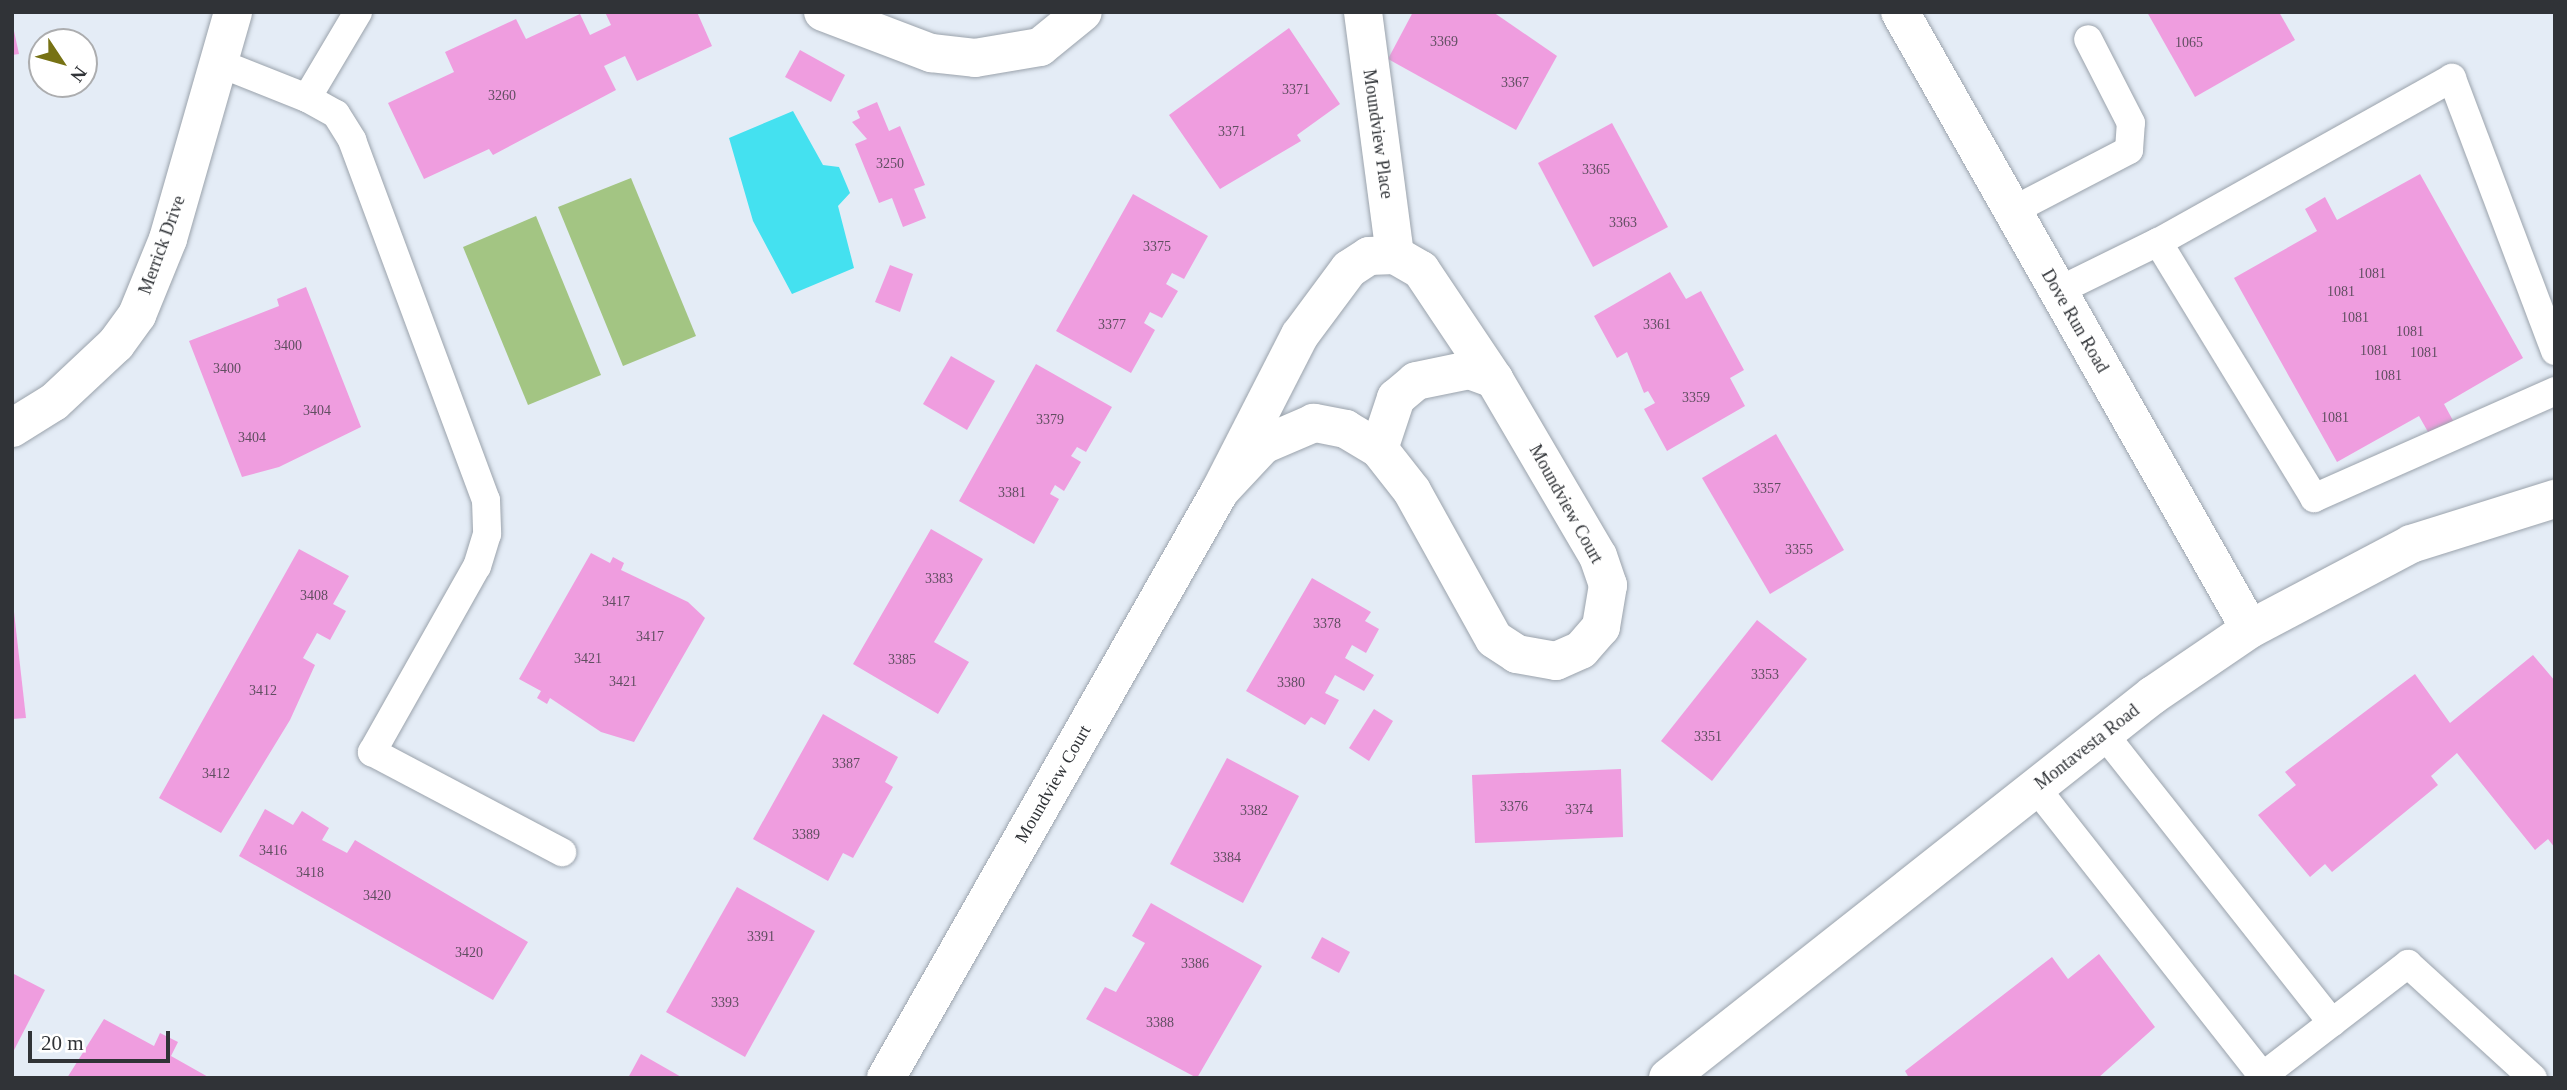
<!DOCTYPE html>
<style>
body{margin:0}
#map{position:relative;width:2567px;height:1090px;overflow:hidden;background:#e4ecf6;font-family:Georgia,serif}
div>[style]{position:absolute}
.green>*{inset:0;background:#a3c583}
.water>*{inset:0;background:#44e1f0}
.building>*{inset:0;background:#ef9ddf}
.roads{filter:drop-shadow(0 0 2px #9ba3ac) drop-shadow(0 0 2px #9ba3ac)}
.lane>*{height:28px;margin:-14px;padding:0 14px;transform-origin:14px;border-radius:14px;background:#fff}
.street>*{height:38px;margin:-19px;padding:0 19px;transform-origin:19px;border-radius:19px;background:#fff}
.secondary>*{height:38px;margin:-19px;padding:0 19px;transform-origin:19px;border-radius:19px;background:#fff}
span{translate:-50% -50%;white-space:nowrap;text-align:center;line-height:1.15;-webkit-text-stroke:7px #fff;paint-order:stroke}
.number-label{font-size:14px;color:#604e61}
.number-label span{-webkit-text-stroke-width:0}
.street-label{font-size:18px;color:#303337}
.frame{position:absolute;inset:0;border:14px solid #303337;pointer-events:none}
.north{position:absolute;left:28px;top:28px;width:70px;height:70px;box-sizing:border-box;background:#fff;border:2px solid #acadaf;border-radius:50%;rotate:126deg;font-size:19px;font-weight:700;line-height:28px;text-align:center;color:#303337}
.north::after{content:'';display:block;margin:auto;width:24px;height:32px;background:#777214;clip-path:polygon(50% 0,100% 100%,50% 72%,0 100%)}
.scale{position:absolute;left:28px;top:1031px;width:142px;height:32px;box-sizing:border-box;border:4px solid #303337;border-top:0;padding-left:9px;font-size:21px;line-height:24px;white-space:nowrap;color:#303337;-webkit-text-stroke:5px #fff;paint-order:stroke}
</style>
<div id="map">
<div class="green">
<div style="clip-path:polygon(631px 178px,696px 336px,623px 366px,558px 207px)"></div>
<div style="clip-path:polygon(536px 216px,601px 375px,528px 405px,463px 247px)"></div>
</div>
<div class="water">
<div style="clip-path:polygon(793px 111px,823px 165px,839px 167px,850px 193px,838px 206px,854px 268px,792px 294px,753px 221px,729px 138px)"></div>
</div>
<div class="building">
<div style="clip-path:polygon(605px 12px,697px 12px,712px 46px,637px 81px,625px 56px,604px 66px,616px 90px,493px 155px,489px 149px,424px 179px,388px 103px,454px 72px,445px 52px,516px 19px,526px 39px,580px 14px,590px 35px,611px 25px)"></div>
<div style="clip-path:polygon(1413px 12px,1493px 12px,1557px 56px,1516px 130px,1388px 59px)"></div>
<div style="clip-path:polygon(2147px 12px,2279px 12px,2295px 40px,2195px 97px)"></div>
<div style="clip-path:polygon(12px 22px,19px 54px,12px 55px)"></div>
<div style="clip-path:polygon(1289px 28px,1340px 104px,1297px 135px,1301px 141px,1220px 189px,1169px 115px)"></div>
<div style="clip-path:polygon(800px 50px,845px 75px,831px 102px,785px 77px)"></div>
<div style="clip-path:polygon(877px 102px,889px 131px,900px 126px,925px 185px,914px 189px,926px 218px,903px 227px,892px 198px,879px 203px,855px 144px,867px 139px,852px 122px,860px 118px,857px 111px)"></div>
<div style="clip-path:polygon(1612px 123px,1668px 227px,1593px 267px,1538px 163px)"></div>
<div style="clip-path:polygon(2420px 174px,2523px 358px,2444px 404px,2456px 426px,2432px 439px,2419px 416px,2337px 462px,2234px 278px,2317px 231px,2305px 209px,2325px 197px,2337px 220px)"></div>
<div style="clip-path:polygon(1133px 194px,1208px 236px,1184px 279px,1172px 273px,1166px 284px,1178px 291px,1162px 318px,1150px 312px,1144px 323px,1155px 330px,1131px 373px,1056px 331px)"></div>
<div style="clip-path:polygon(890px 265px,913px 274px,900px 312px,875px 302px)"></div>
<div style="clip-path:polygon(1670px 272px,1686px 299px,1701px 291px,1744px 370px,1730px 378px,1745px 406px,1667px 451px,1644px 409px,1655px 403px,1648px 391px,1644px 393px,1627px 352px,1617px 358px,1594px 316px)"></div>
<div style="clip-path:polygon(306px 287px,361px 427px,279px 467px,242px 477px,189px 341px,279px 306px,277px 299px)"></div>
<div style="clip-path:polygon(951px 356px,995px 381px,967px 430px,923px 404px)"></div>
<div style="clip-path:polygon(1036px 364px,1112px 407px,1086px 452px,1077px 447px,1071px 456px,1081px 462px,1064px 491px,1055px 485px,1050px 494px,1059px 499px,1034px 544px,959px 501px)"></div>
<div style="clip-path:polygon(1776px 434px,1844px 550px,1770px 594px,1702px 478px)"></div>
<div style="clip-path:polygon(931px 529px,983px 559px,934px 642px,969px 662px,938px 714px,853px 664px)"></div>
<div style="clip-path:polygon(299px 549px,349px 576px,333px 604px,346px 611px,330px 640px,317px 633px,303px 658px,315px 665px,290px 720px,221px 833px,159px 798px)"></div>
<div style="clip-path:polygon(591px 553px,610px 563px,613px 557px,624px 563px,621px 570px,688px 602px,705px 618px,634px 742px,601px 732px,550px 698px,547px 704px,537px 698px,541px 691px,519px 679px)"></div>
<div style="clip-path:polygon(1312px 578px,1371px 612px,1365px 621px,1379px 629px,1366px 653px,1352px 645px,1345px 658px,1374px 675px,1364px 691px,1335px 675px,1325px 693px,1339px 700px,1325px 725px,1311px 717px,1305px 725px,1246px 691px)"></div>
<div style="clip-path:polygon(14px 612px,26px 718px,12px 719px,12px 613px)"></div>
<div style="clip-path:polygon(1757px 620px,1807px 659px,1712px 781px,1661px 741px)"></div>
<div style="clip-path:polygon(2533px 655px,2555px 681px,2555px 848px,2548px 839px,2535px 850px,2457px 753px,2431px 776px,2438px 785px,2332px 872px,2325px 864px,2310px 877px,2258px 815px,2296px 785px,2285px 772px,2415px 674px,2450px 723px)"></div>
<div style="clip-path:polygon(1374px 709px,1393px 721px,1369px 761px,1349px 748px)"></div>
<div style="clip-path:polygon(823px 714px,898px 757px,885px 782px,893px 787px,853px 858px,843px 853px,828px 881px,753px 839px)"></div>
<div style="clip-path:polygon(1227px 758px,1299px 796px,1243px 903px,1170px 864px)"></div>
<div style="clip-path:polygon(1621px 769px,1623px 837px,1475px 843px,1472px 775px)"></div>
<div style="clip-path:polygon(265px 809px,293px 825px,302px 811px,329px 828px,322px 840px,347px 853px,355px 840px,528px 942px,493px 1000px,239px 856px)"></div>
<div style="clip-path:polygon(737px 887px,815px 931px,745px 1057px,666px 1012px)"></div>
<div style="clip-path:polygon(1151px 903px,1262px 966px,1197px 1078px,1086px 1019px,1105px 987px,1116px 992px,1145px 943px,1132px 936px)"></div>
<div style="clip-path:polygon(1322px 937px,1350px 952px,1339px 973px,1311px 958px)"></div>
<div style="clip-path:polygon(2099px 954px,2155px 1027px,2098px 1078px,1909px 1078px,1905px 1071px,2052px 957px,2068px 979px)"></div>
<div style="clip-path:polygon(12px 973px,45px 990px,12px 1054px)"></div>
<div style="clip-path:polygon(104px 1019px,154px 1046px,160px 1033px,178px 1042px,171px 1056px,210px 1078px,67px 1078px)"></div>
<div style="clip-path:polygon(641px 1054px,683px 1078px,628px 1078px)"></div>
</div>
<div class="roads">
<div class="lane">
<div style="left:219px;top:63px;width:95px;rotate:21.7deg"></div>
<div style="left:307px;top:98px;width:33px;rotate:29deg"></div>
<div style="left:336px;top:114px;width:31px;rotate:58deg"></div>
<div style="left:352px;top:140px;width:384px;rotate:69.6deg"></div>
<div style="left:486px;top:500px;width:34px;rotate:88deg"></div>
<div style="left:487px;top:534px;width:34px;rotate:107deg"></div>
<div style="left:477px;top:566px;width:214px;rotate:119.4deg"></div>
<div style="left:372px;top:752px;width:215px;rotate:27.8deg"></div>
<div style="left:307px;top:98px;width:100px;rotate:-59.3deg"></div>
<div style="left:2012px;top:211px;width:132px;rotate:-27.5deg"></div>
<div style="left:2129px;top:150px;width:27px;rotate:-86deg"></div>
<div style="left:2131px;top:123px;width:94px;rotate:-117.1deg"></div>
<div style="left:2058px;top:291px;width:111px;rotate:-26.1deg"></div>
<div style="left:2555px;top:351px;width:292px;rotate:-110.7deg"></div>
<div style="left:2452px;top:78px;width:337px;rotate:150.8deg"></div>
<div style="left:2158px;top:242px;width:300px;rotate:58.6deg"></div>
<div style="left:2314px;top:498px;width:264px;rotate:-23.9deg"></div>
<div style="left:2104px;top:734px;width:368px;rotate:51.7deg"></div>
<div style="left:2036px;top:788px;width:369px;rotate:51.8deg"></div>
<div style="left:2260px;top:1078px;width:187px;rotate:-37.6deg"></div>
<div style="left:2408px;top:964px;width:169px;rotate:42.4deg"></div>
</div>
<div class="street">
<div style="left:823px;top:12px;width:116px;rotate:20.8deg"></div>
<div style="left:931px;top:53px;width:44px;rotate:6.5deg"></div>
<div style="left:975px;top:58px;width:66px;rotate:-9.6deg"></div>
<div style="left:1040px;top:47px;width:55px;rotate:-39.1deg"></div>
<div style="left:1363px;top:12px;width:245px;rotate:82.5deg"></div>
<div style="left:12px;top:428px;width:49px;rotate:-31.8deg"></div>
<div style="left:54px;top:402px;width:85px;rotate:-43.1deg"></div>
<div style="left:116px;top:344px;width:36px;rotate:-54deg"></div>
<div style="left:137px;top:315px;width:82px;rotate:-67.8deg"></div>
<div style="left:168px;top:239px;width:236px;rotate:-74deg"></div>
<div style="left:1379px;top:449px;width:54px;rotate:-71.6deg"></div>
<div style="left:1396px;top:398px;width:26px;rotate:-40deg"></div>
<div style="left:1416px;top:381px;width:54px;rotate:-11.7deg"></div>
<div style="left:1469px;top:370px;width:27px;rotate:20deg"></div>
<div style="left:886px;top:1078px;width:675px;rotate:-60.36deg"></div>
<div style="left:1220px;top:491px;width:175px;rotate:-62.9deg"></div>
<div style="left:1300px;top:335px;width:82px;rotate:-53.4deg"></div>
<div style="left:1349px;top:269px;width:24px;rotate:-33deg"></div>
<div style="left:1369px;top:256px;width:26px;rotate:-2deg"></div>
<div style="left:1395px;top:255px;width:30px;rotate:30deg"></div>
<div style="left:1421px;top:270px;width:131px;rotate:56.2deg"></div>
<div style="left:1494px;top:379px;width:205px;rotate:59.6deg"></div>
<div style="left:1598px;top:556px;width:31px;rotate:71deg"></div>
<div style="left:1608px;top:585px;width:43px;rotate:99.5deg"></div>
<div style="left:1601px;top:627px;width:30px;rotate:131deg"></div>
<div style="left:1581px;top:650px;width:27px;rotate:156deg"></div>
<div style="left:1556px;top:661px;width:40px;rotate:-170deg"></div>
<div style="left:1517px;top:654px;width:27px;rotate:-147deg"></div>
<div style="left:1494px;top:639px;width:169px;rotate:-119deg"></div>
<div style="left:1412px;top:491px;width:53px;rotate:-128.2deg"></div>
<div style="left:1379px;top:449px;width:39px;rotate:-149deg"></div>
<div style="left:1346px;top:429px;width:33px;rotate:-169deg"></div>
<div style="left:1314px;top:423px;width:56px;rotate:156.7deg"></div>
<div style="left:1263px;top:445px;width:63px;rotate:133.1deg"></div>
<div style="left:1668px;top:1078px;width:618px;rotate:-38.3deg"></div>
<div style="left:2153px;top:695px;width:117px;rotate:-34.2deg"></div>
<div style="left:2250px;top:629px;width:182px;rotate:-27.8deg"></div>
<div style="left:2411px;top:544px;width:151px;rotate:-17.4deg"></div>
</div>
<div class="secondary">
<div style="left:1900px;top:12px;width:709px;rotate:60.44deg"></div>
</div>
</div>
<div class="number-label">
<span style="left:1444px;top:42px">3369</span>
<span style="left:2189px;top:43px">1065</span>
<span style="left:1515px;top:83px">3367</span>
<span style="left:1296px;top:90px">3371</span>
<span style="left:502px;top:96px">3260</span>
<span style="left:1232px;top:132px">3371</span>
<span style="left:890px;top:164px">3250</span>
<span style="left:1596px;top:170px">3365</span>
<span style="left:1623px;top:223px">3363</span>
<span style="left:1157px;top:247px">3375</span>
<span style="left:2372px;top:274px">1081</span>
<span style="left:2341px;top:292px">1081</span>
<span style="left:2355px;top:318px">1081</span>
<span style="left:1112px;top:325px">3377</span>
<span style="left:1657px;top:325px">3361</span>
<span style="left:2410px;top:332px">1081</span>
<span style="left:288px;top:346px">3400</span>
<span style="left:2374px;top:351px">1081</span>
<span style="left:2424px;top:353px">1081</span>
<span style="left:227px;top:369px">3400</span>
<span style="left:2388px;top:376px">1081</span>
<span style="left:1696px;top:398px">3359</span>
<span style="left:317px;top:411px">3404</span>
<span style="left:2335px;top:418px">1081</span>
<span style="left:1050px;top:420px">3379</span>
<span style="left:252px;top:438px">3404</span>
<span style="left:1767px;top:489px">3357</span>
<span style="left:1012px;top:493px">3381</span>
<span style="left:1799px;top:550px">3355</span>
<span style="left:939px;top:579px">3383</span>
<span style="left:314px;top:596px">3408</span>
<span style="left:616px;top:602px">3417</span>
<span style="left:1327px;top:624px">3378</span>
<span style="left:650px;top:637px">3417</span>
<span style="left:588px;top:659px">3421</span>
<span style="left:902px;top:660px">3385</span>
<span style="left:1765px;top:675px">3353</span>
<span style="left:623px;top:682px">3421</span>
<span style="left:1291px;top:683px">3380</span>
<span style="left:263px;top:691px">3412</span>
<span style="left:1708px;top:737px">3351</span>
<span style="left:846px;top:764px">3387</span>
<span style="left:216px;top:774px">3412</span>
<span style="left:1514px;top:807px">3376</span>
<span style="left:1579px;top:810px">3374</span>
<span style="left:1254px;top:811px">3382</span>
<span style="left:806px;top:835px">3389</span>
<span style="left:273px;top:851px">3416</span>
<span style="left:1227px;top:858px">3384</span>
<span style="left:310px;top:873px">3418</span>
<span style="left:377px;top:896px">3420</span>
<span style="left:761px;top:937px">3391</span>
<span style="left:469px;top:953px">3420</span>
<span style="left:1195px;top:964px">3386</span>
<span style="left:725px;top:1003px">3393</span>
<span style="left:1160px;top:1023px">3388</span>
</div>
<div class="street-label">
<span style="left:1378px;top:134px;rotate:82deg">Moundview Place</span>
<span style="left:162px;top:245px;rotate:-70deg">Merrick Drive</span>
<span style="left:2075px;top:321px;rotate:60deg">Dove Run Road</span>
<span style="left:1566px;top:504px;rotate:61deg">Moundview Court</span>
<span style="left:2087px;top:747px;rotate:-38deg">Montavesta Road</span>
<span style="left:1053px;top:784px;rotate:-60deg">Moundview Court</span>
</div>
<div class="frame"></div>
<div class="north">N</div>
<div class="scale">20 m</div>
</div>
